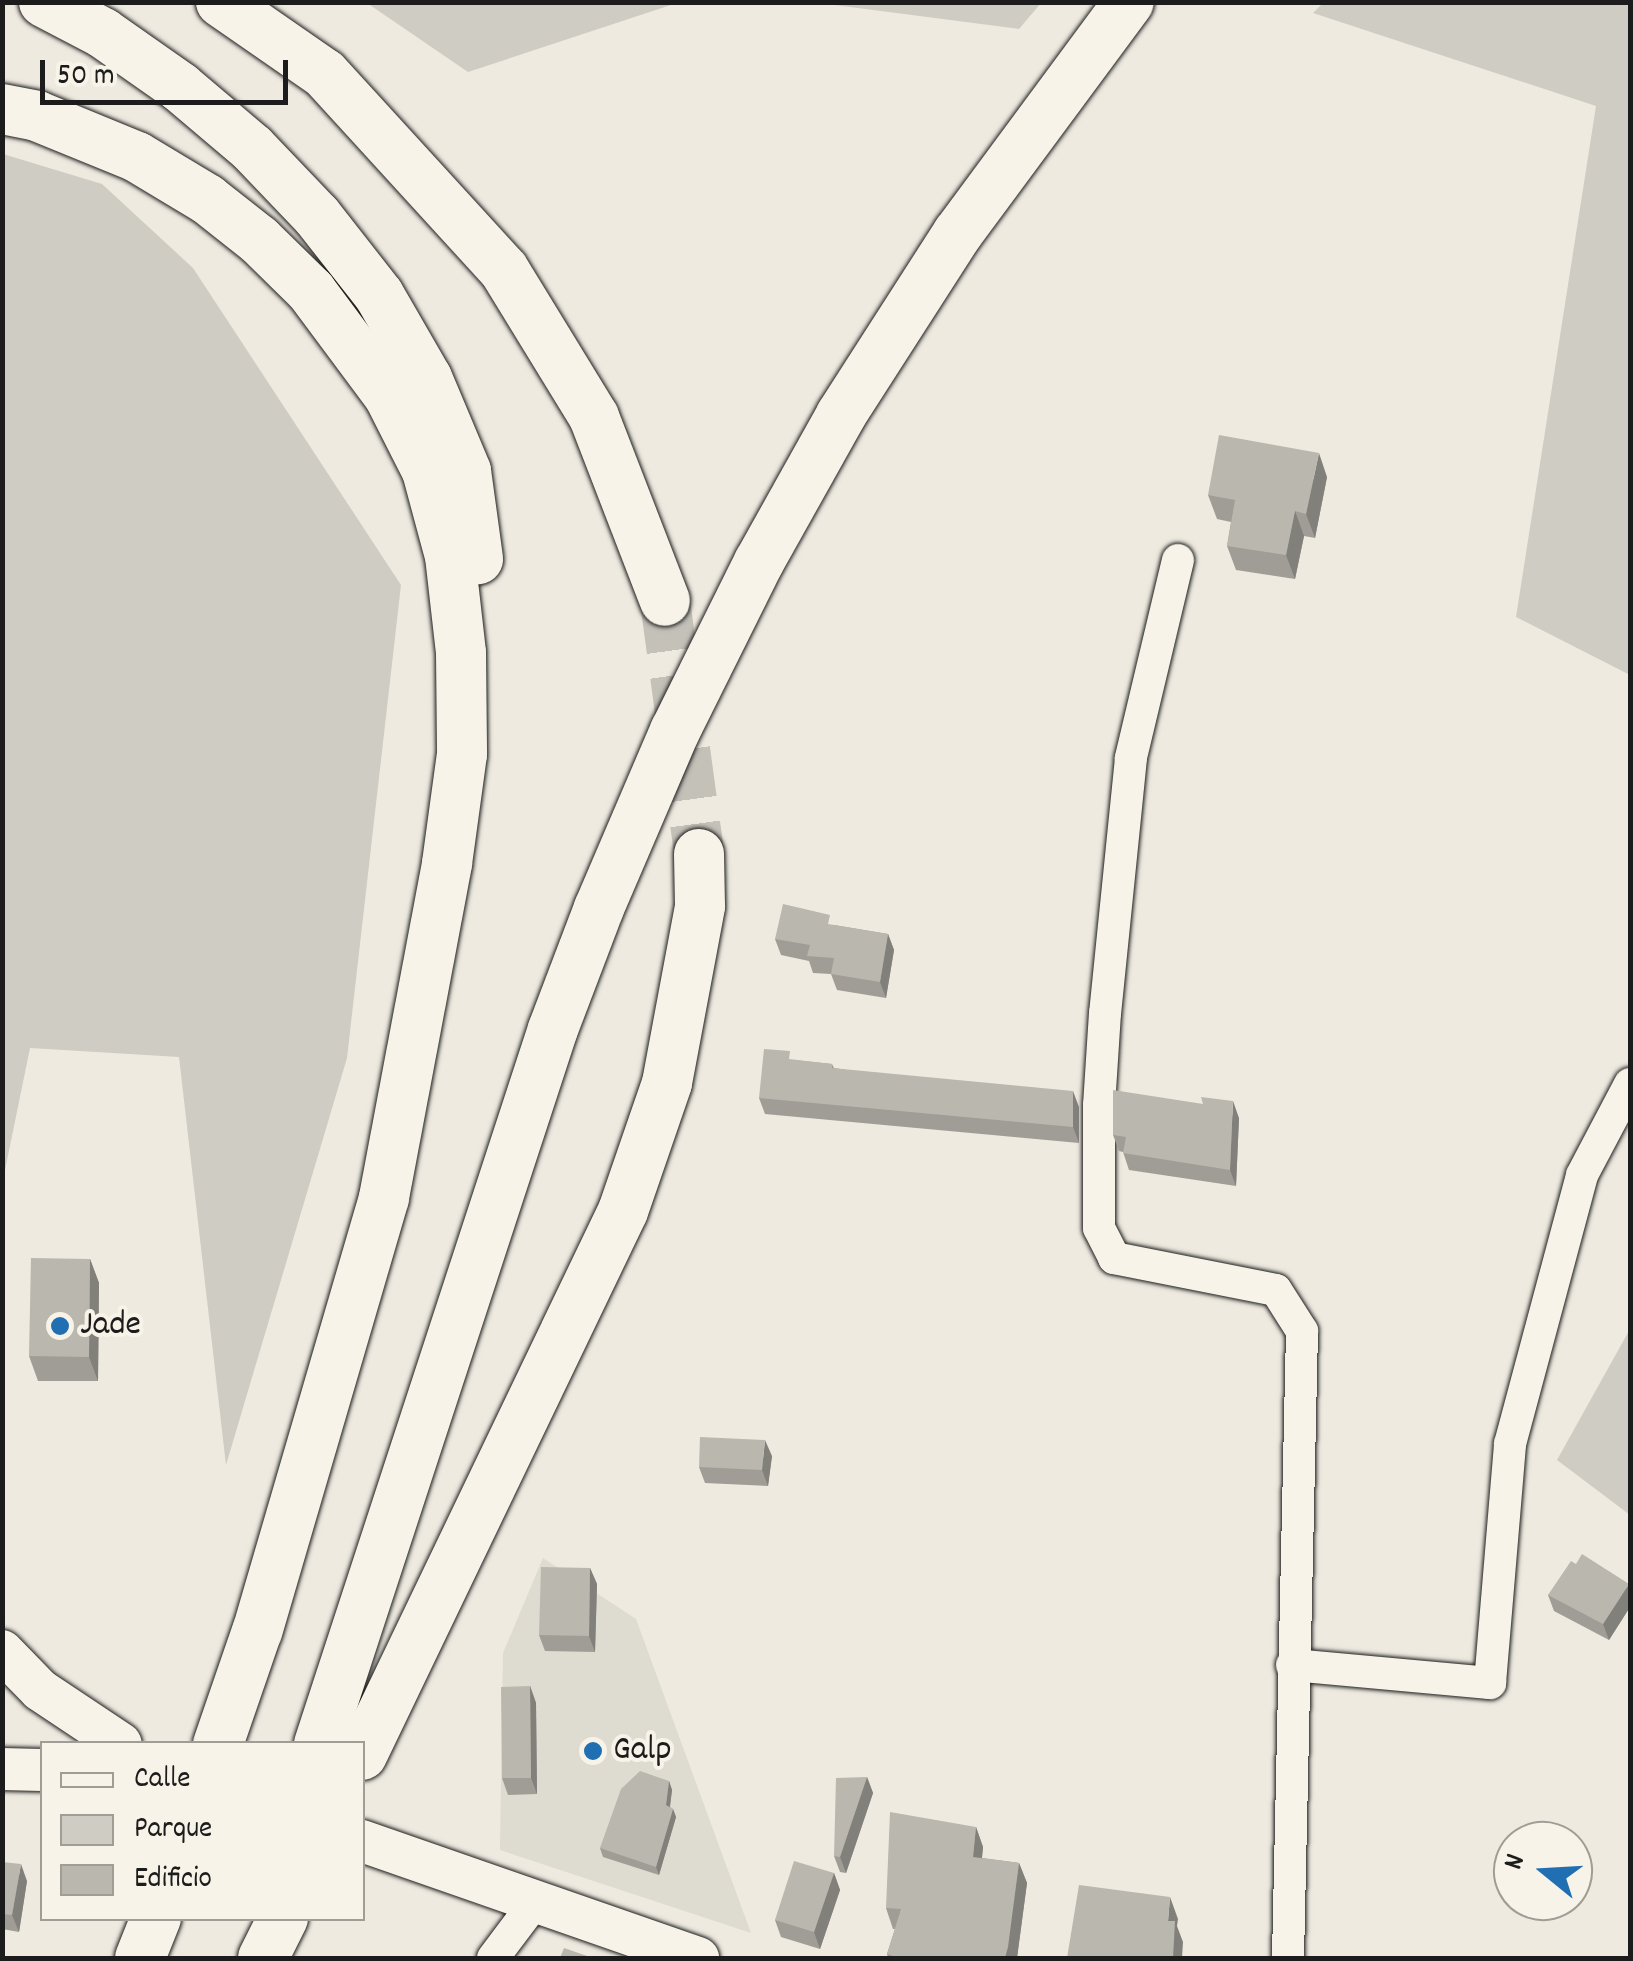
<!DOCTYPE html>
<style>
body{margin:0}
#map{position:relative;width:1633px;height:1961px;overflow:hidden;background:#eeeae0;font-family:Dekko,sans-serif}
div>[style]{position:absolute}
.built>*{inset:0;background:#dedbd1}
.green>*{inset:0;background:#cfccc3}
.highway-tunnel>*{height:50px;margin-top:-25px;transform-origin:0;background:repeating-linear-gradient(90deg,#c4c1b9 0 50px,transparent 0 75px)}
.roads{filter:drop-shadow(0 0 2px #1c1c1c) drop-shadow(0 0 2px #1c1c1c)}
.minor>*{height:32px;margin:-16px;padding:0 16px;transform-origin:16px;border-radius:16px;background:#f7f3e8}
.major>*{height:42px;margin:-21px;padding:0 21px;transform-origin:21px;border-radius:21px;background:#f7f3e8}
.highway>*{height:50px;margin:-25px;padding:0 25px;transform-origin:25px;border-radius:25px;background:#f7f3e8}
.wall>*{inset:0;background:#a09d96}
.shaded-wall>*{inset:0;background:#82807a}
.building>*{inset:0;background:#bab7af}
.dots>*{width:28px;height:28px;translate:-50% -50%;box-sizing:border-box;border:5px solid #f7f3e8;border-radius:50%}
span{translate:-50% -50%;white-space:nowrap;text-align:center;line-height:1.15;-webkit-text-stroke:8px #f7f3e8;paint-order:stroke}
.poi-label{font-size:35px;color:#1c1c1c}
.left{translate:0 -50%;text-align:left}
.frame{position:absolute;inset:0;border:5px solid #1c1c1c;pointer-events:none}
.legend{position:absolute;left:40px;top:1741px;width:325px;height:180px;box-sizing:border-box;background:#f7f3e8;border:2px solid #9f9d96;margin:0;padding:12px 18px;list-style:none;font-size:30px;color:#1c1c1c}
.legend li{display:flex;align-items:center;gap:20px;height:50px}
.legend b{width:50px;border:2px solid #9f9d96}
.north{position:absolute;left:1493px;top:1821px;width:100px;height:100px;box-sizing:border-box;background:#f7f3e8;border:2px solid #9f9d96;border-radius:50%;rotate:288deg;font-size:28px;font-weight:700;line-height:40px;text-align:center;color:#1c1c1c}
.north::after{content:'';display:block;margin:auto;width:35px;height:45px;background:#1f6fb2;clip-path:polygon(50% 0,100% 100%,50% 72%,0 100%)}
.scale{position:absolute;left:40px;top:60px;width:248px;height:45px;box-sizing:border-box;border:5px solid #1c1c1c;border-top:0;padding-left:12px;font-size:30px;line-height:35px;white-space:nowrap;color:#1c1c1c;-webkit-text-stroke:8px #f7f3e8;paint-order:stroke}
</style>
<div id="map">
<div class="built">
<div style="clip-path:polygon(543px 1558px,636px 1619px,751px 1933px,500px 1850px,503px 1653px)"></div>
</div>
<div class="green">
<div style="clip-path:polygon(1324px 2px,1630px 3px,1630px 675px,1516px 617px,1596px 106px,1313px 13px)"></div>
<div style="clip-path:polygon(367px 3px,677px 3px,468px 72px)"></div>
<div style="clip-path:polygon(819px 3px,1041px 2px,1041px 3px,1019px 29px)"></div>
<div style="clip-path:polygon(3px 154px,102px 184px,193px 268px,401px 585px,347px 1058px,226px 1465px,179px 1057px,30px 1048px,3px 1180px)"></div>
<div style="clip-path:polygon(1630px 1329px,1630px 1515px,1557px 1460px)"></div>
</div>
<div class="highway-tunnel">
<div style="left:665px;top:601px;width:255px;rotate:82.3deg"></div>
</div>
<div class="roads">
<div class="minor">
<div style="left:1178px;top:560px;width:204px;rotate:103.4deg"></div>
<div style="left:1131px;top:758px;width:256px;rotate:95.8deg"></div>
<div style="left:1105px;top:1013px;width:92px;rotate:93.7deg"></div>
<div style="left:1099px;top:1105px;width:123px;rotate:90deg"></div>
<div style="left:1099px;top:1228px;width:34px;rotate:63deg"></div>
<div style="left:1114px;top:1258px;width:165px;rotate:11.2deg"></div>
<div style="left:1276px;top:1290px;width:49px;rotate:57.6deg"></div>
<div style="left:1302px;top:1331px;width:627px;rotate:91.28deg"></div>
<div style="left:1292px;top:1665px;width:199px;rotate:5.2deg"></div>
<div style="left:1490px;top:1683px;width:240px;rotate:-85.2deg"></div>
<div style="left:1510px;top:1444px;width:278px;rotate:-75deg"></div>
<div style="left:1582px;top:1175px;width:103px;rotate:-62.2deg"></div>
<div style="left:493px;top:1958px;width:70px;rotate:-53.1deg"></div>
</div>
<div class="major">
<div style="left:2px;top:1651px;width:54px;rotate:45.7deg"></div>
<div style="left:40px;top:1690px;width:97px;rotate:33.7deg"></div>
<div style="left:2px;top:1769px;width:40px;rotate:1.4deg"></div>
<div style="left:362px;top:1841px;width:356px;rotate:19.2deg"></div>
</div>
<div class="highway">
<div style="left:44px;top:2px;width:67px;rotate:27.7deg"></div>
<div style="left:103px;top:33px;width:94px;rotate:35deg"></div>
<div style="left:180px;top:87px;width:94px;rotate:40.3deg"></div>
<div style="left:252px;top:148px;width:94px;rotate:46.3deg"></div>
<div style="left:317px;top:216px;width:100px;rotate:51.9deg"></div>
<div style="left:379px;top:295px;width:96px;rotate:60deg"></div>
<div style="left:427px;top:378px;width:101px;rotate:67.2deg"></div>
<div style="left:466px;top:471px;width:89px;rotate:82.2deg"></div>
<div style="left:221px;top:2px;width:126px;rotate:34.7deg"></div>
<div style="left:325px;top:74px;width:265px;rotate:47.6deg"></div>
<div style="left:504px;top:270px;width:172px;rotate:58.5deg"></div>
<div style="left:594px;top:417px;width:197px;rotate:68.9deg"></div>
<div style="left:2px;top:109px;width:36px;rotate:11deg"></div>
<div style="left:37px;top:116px;width:108px;rotate:22.3deg"></div>
<div style="left:137px;top:157px;width:82px;rotate:31deg"></div>
<div style="left:207px;top:199px;width:66px;rotate:38.3deg"></div>
<div style="left:259px;top:240px;width:73px;rotate:44.4deg"></div>
<div style="left:311px;top:291px;width:131px;rotate:53.4deg"></div>
<div style="left:389px;top:396px;width:84px;rotate:63.1deg"></div>
<div style="left:427px;top:471px;width:88px;rotate:74.9deg"></div>
<div style="left:450px;top:556px;width:98px;rotate:83.5deg"></div>
<div style="left:461px;top:653px;width:101px;rotate:89.4deg"></div>
<div style="left:462px;top:754px;width:111px;rotate:97.8deg"></div>
<div style="left:447px;top:864px;width:340px;rotate:100.7deg"></div>
<div style="left:384px;top:1198px;width:451px;rotate:106.3deg"></div>
<div style="left:257px;top:1631px;width:120px;rotate:109deg"></div>
<div style="left:319px;top:1744px;width:752px;rotate:-71.88deg"></div>
<div style="left:553px;top:1029px;width:129px;rotate:-69.2deg"></div>
<div style="left:599px;top:908px;width:193px;rotate:-66.8deg"></div>
<div style="left:675px;top:731px;width:189px;rotate:-63.6deg"></div>
<div style="left:759px;top:562px;width:168px;rotate:-60.8deg"></div>
<div style="left:841px;top:415px;width:216px;rotate:-57.3deg"></div>
<div style="left:958px;top:233px;width:287px;rotate:-53.5deg"></div>
<div style="left:362px;top:1755px;width:603px;rotate:-64.37deg"></div>
<div style="left:623px;top:1211px;width:135px;rotate:-71deg"></div>
<div style="left:667px;top:1083px;width:180px;rotate:-79.4deg"></div>
<div style="left:700px;top:906px;width:52px;rotate:-91.1deg"></div>
<div style="left:140px;top:1958px;width:43px;rotate:-68.2deg"></div>
<div style="left:263px;top:1958px;width:45px;rotate:-63.4deg"></div>
</div>
</div>
<div class="wall">
<div style="clip-path:polygon(1327px 477px,1315px 538px,1304px 536px,1295px 579px,1236px 570px,1227px 546px,1231px 522px,1217px 519px,1208px 495px)"></div>
<div style="clip-path:polygon(834px 925px,888px 934px,894px 950px,886px 998px,837px 990px,831px 974px,813px 973px,809px 961px,781px 955px,775px 939px)"></div>
<div style="clip-path:polygon(793px 1060px,832px 1064px,834px 1068px,1079px 1107px,1079px 1143px,765px 1114px,759px 1098px)"></div>
<div style="clip-path:polygon(1203px 1104px,1239px 1118px,1236px 1186px,1129px 1170px,1123px 1152px,1119px 1151px,1113px 1135px)"></div>
<div style="clip-path:polygon(90px 1259px,99px 1283px,98px 1381px,38px 1381px,29px 1356px)"></div>
<div style="clip-path:polygon(772px 1456px,768px 1486px,705px 1483px,699px 1467px)"></div>
<div style="clip-path:polygon(1576px 1564px,1630px 1590px,1630px 1607px,1609px 1640px,1554px 1611px,1548px 1595px)"></div>
<div style="clip-path:polygon(590px 1568px,597px 1584px,595px 1652px,545px 1651px,539px 1635px)"></div>
<div style="clip-path:polygon(530px 1686px,536px 1703px,537px 1794px,508px 1795px,502px 1778px)"></div>
<div style="clip-path:polygon(867px 1777px,873px 1793px,846px 1873px,840px 1872px,834px 1856px)"></div>
<div style="clip-path:polygon(669px 1781px,672px 1790px,670px 1807px,673px 1809px,676px 1817px,659px 1875px,603px 1857px,600px 1848px)"></div>
<div style="clip-path:polygon(976px 1827px,983px 1847px,982px 1858px,1019px 1863px,1027px 1883px,1017px 1958px,888px 1958px,887px 1954px,895px 1929px,893px 1929px,886px 1908px)"></div>
<div style="clip-path:polygon(2px 1862px,27px 1881px,19px 1932px,2px 1929px)"></div>
<div style="clip-path:polygon(834px 1873px,840px 1890px,820px 1949px,781px 1937px,775px 1920px)"></div>
</div>
<div class="shaded-wall">
<div style="clip-path:polygon(1319px 453px,1327px 477px,1315px 538px,1306px 514px)"></div>
<div style="clip-path:polygon(1295px 511px,1304px 536px,1295px 579px,1286px 555px)"></div>
<div style="clip-path:polygon(888px 934px,894px 950px,886px 998px,880px 982px)"></div>
<div style="clip-path:polygon(1073px 1091px,1079px 1107px,1079px 1143px,1073px 1127px)"></div>
<div style="clip-path:polygon(1233px 1101px,1239px 1118px,1236px 1186px,1230px 1170px)"></div>
<div style="clip-path:polygon(90px 1259px,99px 1283px,98px 1381px,89px 1357px)"></div>
<div style="clip-path:polygon(765px 1440px,772px 1456px,768px 1486px,762px 1470px)"></div>
<div style="clip-path:polygon(590px 1568px,597px 1584px,595px 1652px,589px 1636px)"></div>
<div style="clip-path:polygon(1629px 1584px,1630px 1590px,1630px 1607px,1609px 1640px,1603px 1624px)"></div>
<div style="clip-path:polygon(530px 1686px,536px 1703px,537px 1794px,531px 1778px)"></div>
<div style="clip-path:polygon(867px 1777px,873px 1793px,846px 1873px,840px 1857px)"></div>
<div style="clip-path:polygon(669px 1781px,672px 1790px,669px 1813px,666px 1805px)"></div>
<div style="clip-path:polygon(673px 1809px,676px 1817px,659px 1875px,656px 1867px)"></div>
<div style="clip-path:polygon(976px 1827px,983px 1847px,980px 1877px,973px 1857px)"></div>
<div style="clip-path:polygon(1019px 1863px,1027px 1883px,1017px 1958px,1005px 1958px)"></div>
<div style="clip-path:polygon(21px 1864px,27px 1881px,19px 1932px,12px 1915px)"></div>
<div style="clip-path:polygon(834px 1873px,840px 1890px,820px 1949px,814px 1932px)"></div>
<div style="clip-path:polygon(1170px 1897px,1178px 1919px,1177px 1926px,1183px 1942px,1182px 1958px,1173px 1958px,1168px 1921px)"></div>
</div>
<div class="building">
<div style="clip-path:polygon(1219px 435px,1319px 453px,1306px 514px,1295px 511px,1286px 555px,1227px 546px,1235px 500px,1208px 495px)"></div>
<div style="clip-path:polygon(783px 904px,830px 915px,828px 924px,888px 934px,880px 982px,831px 974px,834px 958px,807px 956px,810px 945px,775px 939px)"></div>
<div style="clip-path:polygon(764px 1049px,790px 1051px,789px 1059px,832px 1064px,832px 1068px,1073px 1091px,1073px 1127px,759px 1098px)"></div>
<div style="clip-path:polygon(1113px 1090px,1203px 1104px,1201px 1097px,1233px 1101px,1230px 1170px,1123px 1153px,1126px 1137px,1113px 1135px)"></div>
<div style="clip-path:polygon(31px 1258px,90px 1259px,89px 1357px,29px 1356px)"></div>
<div style="clip-path:polygon(700px 1437px,765px 1440px,762px 1470px,699px 1467px)"></div>
<div style="clip-path:polygon(1582px 1554px,1629px 1584px,1603px 1624px,1548px 1595px,1571px 1561px,1576px 1564px)"></div>
<div style="clip-path:polygon(541px 1567px,590px 1568px,589px 1636px,539px 1635px)"></div>
<div style="clip-path:polygon(530px 1686px,531px 1778px,502px 1778px,501px 1687px)"></div>
<div style="clip-path:polygon(640px 1771px,669px 1781px,666px 1805px,673px 1809px,656px 1867px,600px 1848px,621px 1789px)"></div>
<div style="clip-path:polygon(867px 1777px,840px 1857px,834px 1856px,836px 1778px)"></div>
<div style="clip-path:polygon(890px 1812px,976px 1827px,973px 1857px,1019px 1863px,1008px 1947px,1005px 1958px,899px 1958px,887px 1954px,901px 1909px,886px 1908px)"></div>
<div style="clip-path:polygon(794px 1861px,834px 1873px,814px 1932px,775px 1920px)"></div>
<div style="clip-path:polygon(2px 1862px,21px 1864px,12px 1915px,2px 1914px)"></div>
<div style="clip-path:polygon(1079px 1885px,1170px 1897px,1168px 1921px,1175px 1921px,1173px 1958px,1067px 1958px)"></div>
<div style="clip-path:polygon(564px 1948px,593px 1958px,560px 1958px)"></div>
</div>
<div class="dots">
<div style="left:60px;top:1326px;background:#1f6fb2"></div>
<div style="left:593px;top:1751px;background:#1f6fb2"></div>
</div>
<div class="poi-label">
<span class="left" style="left:80px;top:1326px">Jade</span>
<span class="left" style="left:613px;top:1751px">Galp</span>
</div>
<div class="frame"></div>
<ul class="legend">
<li><b style="height:12px;background:#f7f3e8"></b>Calle</li>
<li><b style="height:28px;background:#cfccc3"></b>Parque</li>
<li><b style="height:28px;background:#bab7af"></b>Edificio</li>
</ul>
<div class="north">N</div>
<div class="scale">50 m</div>
</div>
